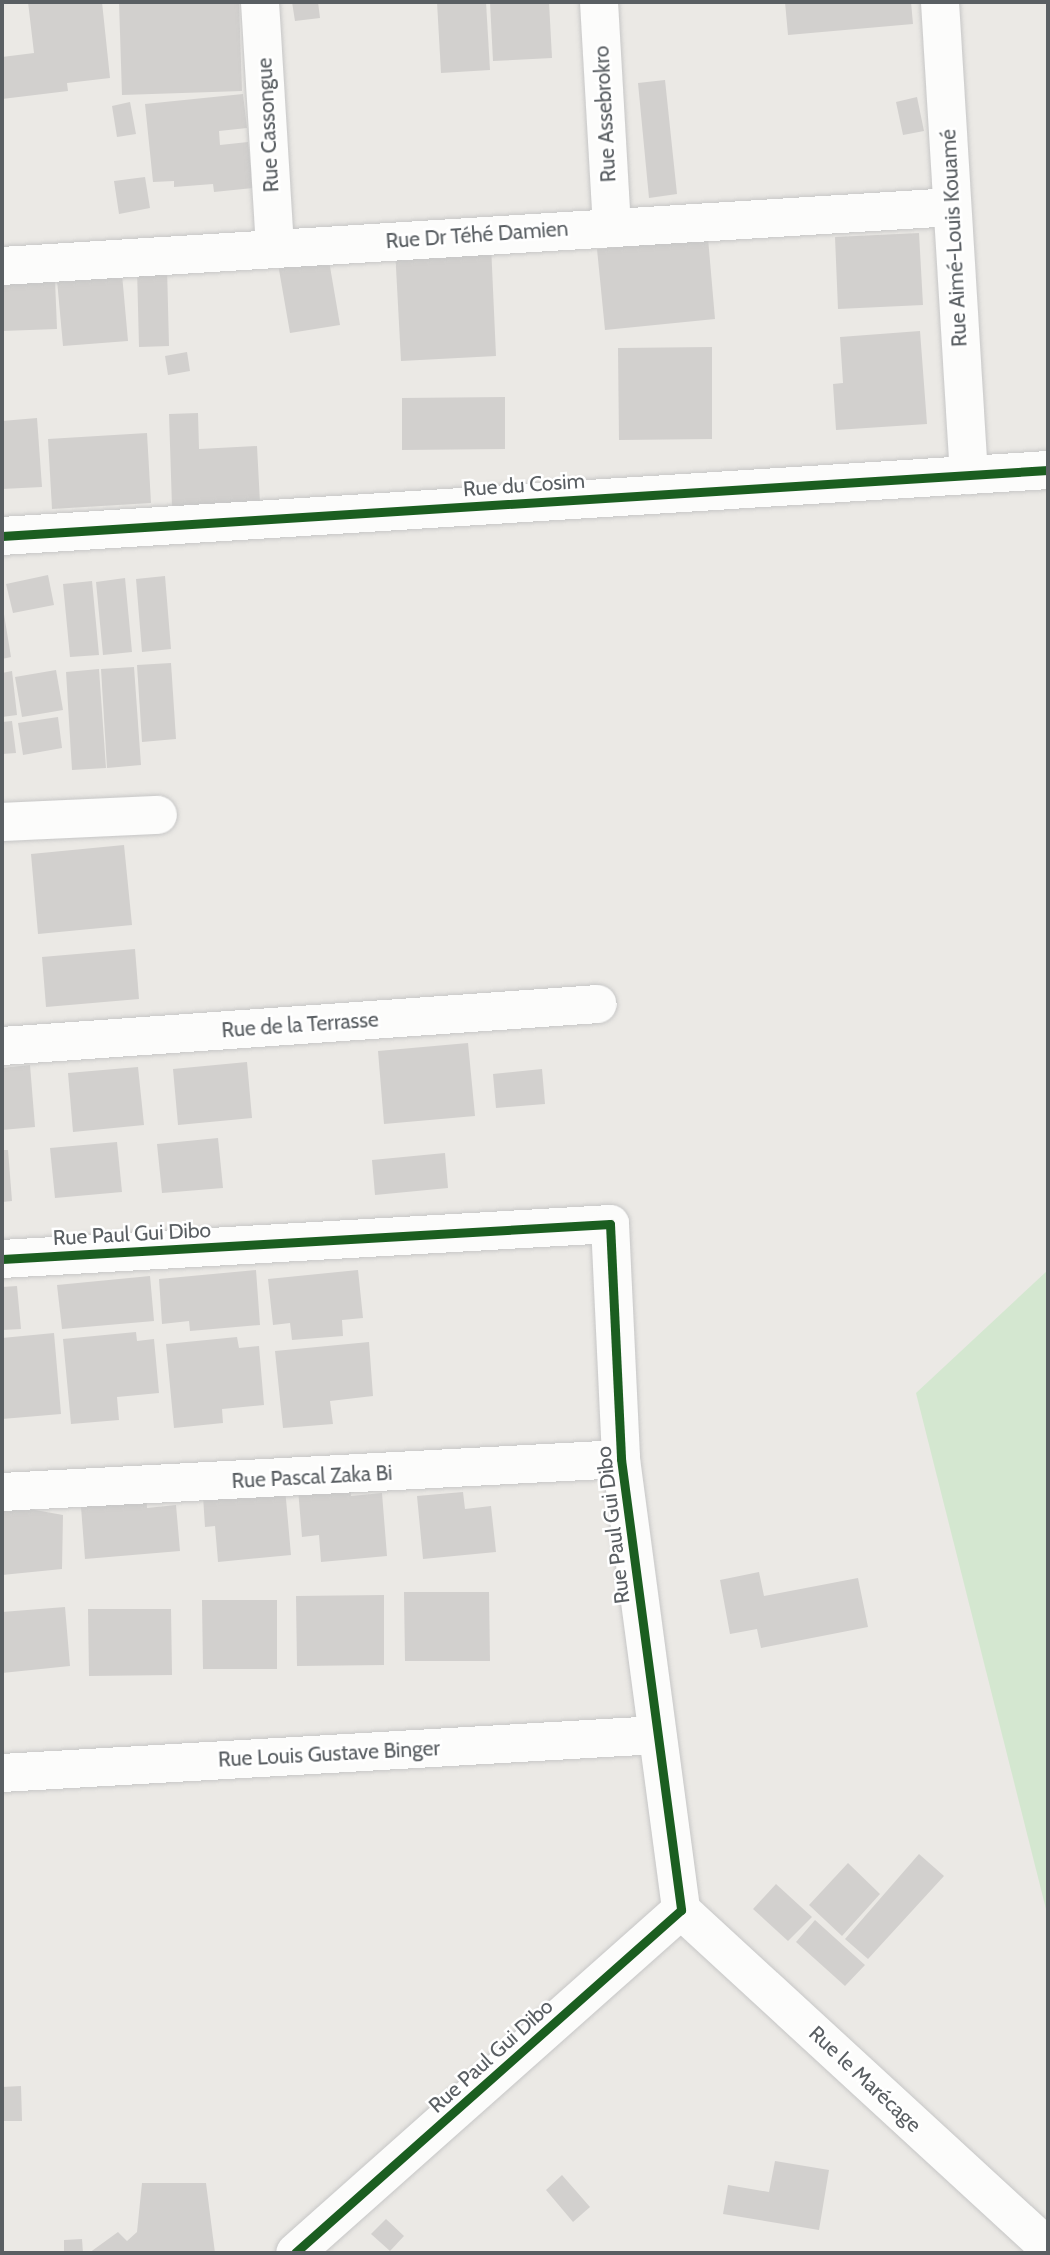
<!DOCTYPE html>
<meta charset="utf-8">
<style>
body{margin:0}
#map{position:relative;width:1050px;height:2255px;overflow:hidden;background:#ebe9e5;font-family:Cabin,sans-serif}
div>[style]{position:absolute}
.green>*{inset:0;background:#d4e7d0}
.building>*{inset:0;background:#d2d0ce}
.roads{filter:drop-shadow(0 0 2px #c6c6c6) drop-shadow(0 0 2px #c6c6c6)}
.street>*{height:38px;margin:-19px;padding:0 19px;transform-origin:19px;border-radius:19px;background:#fcfcfb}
.cycleway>*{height:9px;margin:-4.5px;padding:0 4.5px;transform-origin:4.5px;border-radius:4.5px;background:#1b5e20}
span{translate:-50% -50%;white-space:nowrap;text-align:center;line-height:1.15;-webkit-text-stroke:5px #fff;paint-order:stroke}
.street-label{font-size:21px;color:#5a5f63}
.frame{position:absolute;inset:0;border:4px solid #5a5f63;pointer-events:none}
</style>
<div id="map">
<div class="green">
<div style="clip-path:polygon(1048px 1270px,1048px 1917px,916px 1393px)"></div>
</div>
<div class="building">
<div style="clip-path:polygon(28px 2px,102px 2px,110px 78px,67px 83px,68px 91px,2px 99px,2px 57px,34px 53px)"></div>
<div style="clip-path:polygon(119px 2px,239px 2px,242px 91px,122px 95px)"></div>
<div style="clip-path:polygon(292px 2px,318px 2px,320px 18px,295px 21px)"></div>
<div style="clip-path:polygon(437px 2px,486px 2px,490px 70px,441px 73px)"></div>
<div style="clip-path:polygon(490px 2px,549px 2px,552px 58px,493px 61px)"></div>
<div style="clip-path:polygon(785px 2px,911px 2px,913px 24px,788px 35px)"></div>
<div style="clip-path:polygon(665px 80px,677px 194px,649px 198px,638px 83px)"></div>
<div style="clip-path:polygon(243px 94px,247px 128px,219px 131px,220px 145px,248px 142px,253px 188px,214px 192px,213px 184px,174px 187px,174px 181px,153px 182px,145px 104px)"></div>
<div style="clip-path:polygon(917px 97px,924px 131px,903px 135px,896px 102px)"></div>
<div style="clip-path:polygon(130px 102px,136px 134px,117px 137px,112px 106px)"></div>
<div style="clip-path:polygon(145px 177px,150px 208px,119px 214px,114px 181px)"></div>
<div style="clip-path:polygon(919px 233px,923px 305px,838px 309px,835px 237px)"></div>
<div style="clip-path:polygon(708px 238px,715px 319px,605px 330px,597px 249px)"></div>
<div style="clip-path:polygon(491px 245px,496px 356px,401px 361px,395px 249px)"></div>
<div style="clip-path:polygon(328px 255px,340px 325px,290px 333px,278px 264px)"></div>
<div style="clip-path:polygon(121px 263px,128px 341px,63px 346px,56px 269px)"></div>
<div style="clip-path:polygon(167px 267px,169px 346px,139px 347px,137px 268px)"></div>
<div style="clip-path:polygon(55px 280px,57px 329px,2px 331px,2px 282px)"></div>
<div style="clip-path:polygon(920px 331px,927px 424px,836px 430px,833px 384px,843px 383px,840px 337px)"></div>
<div style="clip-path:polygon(712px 347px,712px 439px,619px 440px,618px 348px)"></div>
<div style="clip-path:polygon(187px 352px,190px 371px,168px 375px,165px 356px)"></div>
<div style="clip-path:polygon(505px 397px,505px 449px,402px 450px,402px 398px)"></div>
<div style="clip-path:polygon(198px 413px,199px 449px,257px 446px,260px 503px,172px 507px,169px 414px)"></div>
<div style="clip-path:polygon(37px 418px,42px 487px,2px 489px,2px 421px)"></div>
<div style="clip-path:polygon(147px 433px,151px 503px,52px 509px,48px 439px)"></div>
<div style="clip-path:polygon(48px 575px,54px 605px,13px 613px,6px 584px)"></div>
<div style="clip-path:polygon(165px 576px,171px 649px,142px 652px,136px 579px)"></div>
<div style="clip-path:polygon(125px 578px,132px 652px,103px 655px,96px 582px)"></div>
<div style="clip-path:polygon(92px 581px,99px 655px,70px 657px,63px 584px)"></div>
<div style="clip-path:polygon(2px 602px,11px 657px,2px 659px)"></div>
<div style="clip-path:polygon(171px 663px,176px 739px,142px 742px,137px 665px)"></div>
<div style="clip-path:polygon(134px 667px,141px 765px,107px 768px,101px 669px)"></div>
<div style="clip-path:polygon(99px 669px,106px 768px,72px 770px,66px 672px)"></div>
<div style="clip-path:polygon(56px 670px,63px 710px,22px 717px,15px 677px)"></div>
<div style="clip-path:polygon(12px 671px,17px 715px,2px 717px,2px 673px)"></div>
<div style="clip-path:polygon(58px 717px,62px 748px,23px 755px,18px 723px)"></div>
<div style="clip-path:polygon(12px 721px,16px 753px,2px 754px,2px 722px)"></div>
<div style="clip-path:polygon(124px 845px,132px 925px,38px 934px,31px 854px)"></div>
<div style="clip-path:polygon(135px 949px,139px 999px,46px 1007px,42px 957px)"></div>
<div style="clip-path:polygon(468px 1043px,475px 1116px,384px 1124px,378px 1051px)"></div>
<div style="clip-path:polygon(247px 1062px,252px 1118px,178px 1125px,173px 1069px)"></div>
<div style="clip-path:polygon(30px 1065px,35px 1127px,2px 1130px,2px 1068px)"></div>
<div style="clip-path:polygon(138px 1067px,144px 1125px,73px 1132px,68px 1073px)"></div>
<div style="clip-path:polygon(542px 1069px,545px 1104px,496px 1108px,493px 1074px)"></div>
<div style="clip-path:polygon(218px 1138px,223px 1188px,162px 1193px,157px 1144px)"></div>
<div style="clip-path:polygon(117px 1142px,122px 1192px,55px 1198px,50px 1148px)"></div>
<div style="clip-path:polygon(2px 1150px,8px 1150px,12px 1201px,2px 1202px)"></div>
<div style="clip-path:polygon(445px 1153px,448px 1188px,375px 1195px,372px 1160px)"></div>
<div style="clip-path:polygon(256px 1270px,260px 1325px,190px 1331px,189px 1321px,162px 1324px,159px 1279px)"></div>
<div style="clip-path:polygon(358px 1270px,363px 1318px,342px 1320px,343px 1336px,292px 1340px,290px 1323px,273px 1325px,268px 1279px)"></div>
<div style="clip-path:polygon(150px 1276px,154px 1321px,62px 1329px,57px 1285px)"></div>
<div style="clip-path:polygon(17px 1286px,21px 1329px,2px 1330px,2px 1287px)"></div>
<div style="clip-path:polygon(136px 1332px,137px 1341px,154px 1339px,159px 1393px,117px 1397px,119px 1420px,71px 1424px,63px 1339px)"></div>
<div style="clip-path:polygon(54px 1333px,61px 1414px,2px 1419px,2px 1338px)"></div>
<div style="clip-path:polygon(237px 1337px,239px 1348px,259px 1346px,264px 1405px,222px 1409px,223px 1423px,174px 1428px,166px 1344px)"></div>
<div style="clip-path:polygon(369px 1342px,373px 1396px,330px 1401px,333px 1424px,283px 1428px,275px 1351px)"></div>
<div style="clip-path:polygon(350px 1484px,351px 1496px,382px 1493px,387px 1556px,321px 1562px,319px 1535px,302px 1537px,298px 1489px)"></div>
<div style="clip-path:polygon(285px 1488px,291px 1555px,218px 1562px,215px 1526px,205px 1527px,203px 1496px)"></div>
<div style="clip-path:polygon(146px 1489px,147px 1508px,176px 1505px,180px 1551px,85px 1559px,81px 1507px)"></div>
<div style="clip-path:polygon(463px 1492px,465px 1509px,491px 1506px,496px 1552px,423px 1559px,417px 1496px)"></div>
<div style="clip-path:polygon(2px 1504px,63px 1515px,62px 1569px,2px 1575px)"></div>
<div style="clip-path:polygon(759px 1572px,764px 1596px,858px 1578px,868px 1627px,761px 1648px,757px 1629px,730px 1634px,720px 1580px)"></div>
<div style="clip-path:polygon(404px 1592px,489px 1592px,490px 1661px,405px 1661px)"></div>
<div style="clip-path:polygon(384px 1595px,384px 1665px,297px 1666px,296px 1596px)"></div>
<div style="clip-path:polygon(202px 1600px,277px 1600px,277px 1669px,203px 1669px)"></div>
<div style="clip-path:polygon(65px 1607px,70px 1666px,2px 1673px,2px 1612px)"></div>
<div style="clip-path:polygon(88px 1609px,171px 1609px,172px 1675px,89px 1676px)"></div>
<div style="clip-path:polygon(919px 1854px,944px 1876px,868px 1959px,845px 1939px)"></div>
<div style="clip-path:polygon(848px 1863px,880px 1894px,842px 1936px,809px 1905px)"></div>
<div style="clip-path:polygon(776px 1884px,812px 1917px,788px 1941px,753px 1909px)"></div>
<div style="clip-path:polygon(815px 1920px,865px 1965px,845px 1986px,796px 1942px)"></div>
<div style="clip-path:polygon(21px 2086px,22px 2121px,2px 2121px,2px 2087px)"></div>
<div style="clip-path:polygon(775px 2161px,829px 2170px,819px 2230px,723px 2214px,728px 2185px,769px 2192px)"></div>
<div style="clip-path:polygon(562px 2175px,590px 2207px,573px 2222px,546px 2190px)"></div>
<div style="clip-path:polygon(142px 2183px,206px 2183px,215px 2253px,89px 2253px,118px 2232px,127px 2241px,137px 2232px)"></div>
<div style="clip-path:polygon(386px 2219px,404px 2236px,390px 2251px,371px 2234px)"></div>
<div style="clip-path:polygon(82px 2239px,83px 2253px,64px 2253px,64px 2240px)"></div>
</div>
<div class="roads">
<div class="street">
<div style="left:260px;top:2px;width:246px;rotate:86.5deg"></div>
<div style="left:599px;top:2px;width:225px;rotate:86.7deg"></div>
<div style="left:940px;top:2px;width:474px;rotate:86.5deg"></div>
<div style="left:2px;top:266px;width:952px;rotate:-3.55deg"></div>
<div style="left:2px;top:536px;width:1048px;rotate:-3.61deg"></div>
<div style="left:2px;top:822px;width:156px;rotate:-2.6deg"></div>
<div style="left:2px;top:1046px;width:597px;rotate:-4.03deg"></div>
<div style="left:2px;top:1259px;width:609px;rotate:-3.29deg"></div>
<div style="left:610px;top:1224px;width:235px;rotate:87.3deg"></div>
<div style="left:621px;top:1459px;width:455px;rotate:82.4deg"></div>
<div style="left:681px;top:1910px;width:516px;rotate:138.38deg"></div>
<div style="left:2px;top:1492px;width:620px;rotate:-3.05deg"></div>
<div style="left:2px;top:1773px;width:656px;rotate:-3.32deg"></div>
<div style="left:681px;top:1910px;width:498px;rotate:42.6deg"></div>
</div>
</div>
<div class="cycleway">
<div style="left:2px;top:536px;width:1048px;rotate:-3.61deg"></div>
<div style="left:2px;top:1259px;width:609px;rotate:-3.29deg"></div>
<div style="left:610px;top:1224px;width:235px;rotate:87.3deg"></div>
<div style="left:621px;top:1459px;width:455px;rotate:82.4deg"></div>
<div style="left:681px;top:1910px;width:516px;rotate:138.38deg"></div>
</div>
<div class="street-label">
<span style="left:605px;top:114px;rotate:-93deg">Rue Assebrokro</span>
<span style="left:268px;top:125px;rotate:-93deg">Rue Cassongue</span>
<span style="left:477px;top:235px;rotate:-4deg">Rue Dr Téhé Damien</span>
<span style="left:954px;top:238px;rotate:-93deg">Rue Aimé-Louis Kouamé</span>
<span style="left:524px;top:485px;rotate:-4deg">Rue du Cosim</span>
<span style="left:300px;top:1025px;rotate:-4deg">Rue de la Terrasse</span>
<span style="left:132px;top:1234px;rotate:-3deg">Rue Paul Gui Dibo</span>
<span style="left:312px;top:1477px;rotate:-3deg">Rue Pascal Zaka Bi</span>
<span style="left:613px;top:1525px;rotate:-97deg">Rue Paul Gui Dibo</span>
<span style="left:329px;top:1754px;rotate:-3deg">Rue Louis Gustave Binger</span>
<span style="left:491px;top:2056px;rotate:-42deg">Rue Paul Gui Dibo</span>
<span style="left:865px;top:2079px;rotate:43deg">Rue le Marécage</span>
</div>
<div class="frame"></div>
</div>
